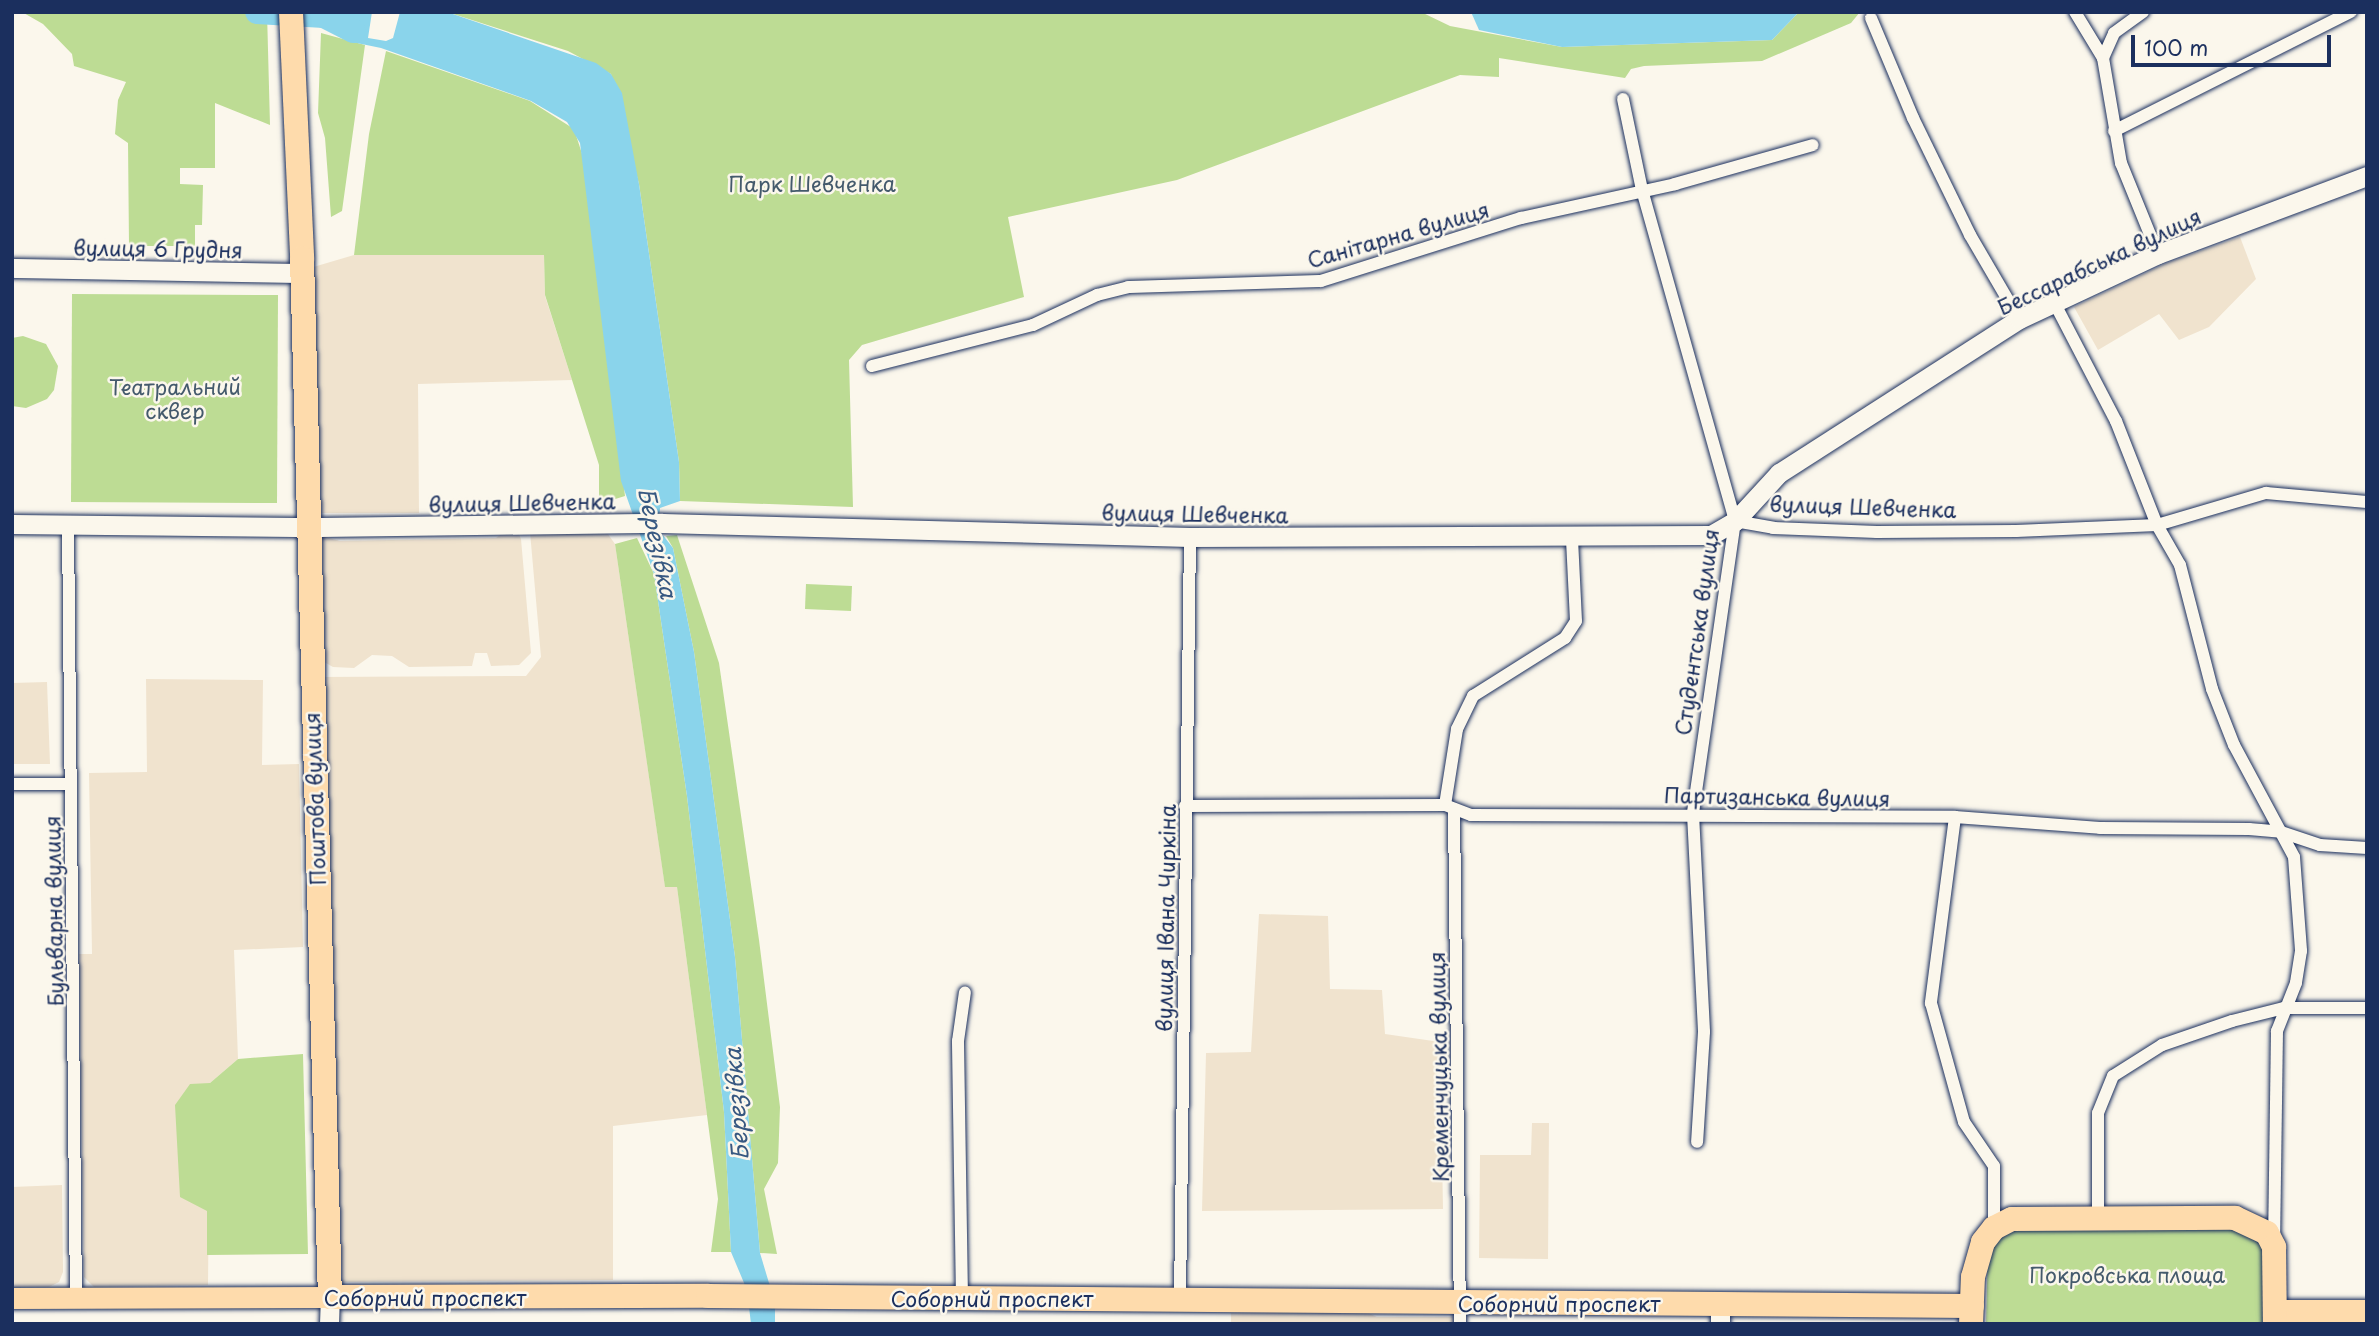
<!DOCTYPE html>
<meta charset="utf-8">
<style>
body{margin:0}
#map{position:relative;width:2379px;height:1336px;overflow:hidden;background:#fbf7ec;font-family:"Playpen Sans",sans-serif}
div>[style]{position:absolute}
.built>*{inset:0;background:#f0e3ce}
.green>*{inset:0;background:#bddc94}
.water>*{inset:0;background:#8ad4eb}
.river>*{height:24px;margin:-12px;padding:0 12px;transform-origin:12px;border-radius:12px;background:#8ad4eb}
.roads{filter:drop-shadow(0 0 2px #1b2f5e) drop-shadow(0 0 2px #1b2f5e)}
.street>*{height:12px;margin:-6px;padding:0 6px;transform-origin:6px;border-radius:6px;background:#fbf7ec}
.secondary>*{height:19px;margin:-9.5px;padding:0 9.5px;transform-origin:9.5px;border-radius:9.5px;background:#fbf7ec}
.primary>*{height:21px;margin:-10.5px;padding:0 10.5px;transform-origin:10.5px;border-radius:10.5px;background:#fedbac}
.highway>*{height:24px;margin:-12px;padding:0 12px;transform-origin:12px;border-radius:12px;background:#fedbac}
span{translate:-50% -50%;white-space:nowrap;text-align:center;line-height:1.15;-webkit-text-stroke:5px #fbf7ec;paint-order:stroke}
.park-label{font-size:21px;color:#445a6c}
.street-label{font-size:21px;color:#1b2f5e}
.water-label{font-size:23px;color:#375881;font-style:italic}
.frame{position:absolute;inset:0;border:14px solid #1b2f5e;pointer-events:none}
.scale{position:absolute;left:2131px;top:35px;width:200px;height:32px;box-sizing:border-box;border:4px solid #1b2f5e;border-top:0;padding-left:9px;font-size:21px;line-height:24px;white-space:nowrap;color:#1b2f5e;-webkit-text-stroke:5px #fbf7ec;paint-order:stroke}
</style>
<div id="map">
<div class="built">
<div style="clip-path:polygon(2240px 237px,2256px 279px,2209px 327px,2179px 340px,2159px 314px,2098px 350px,2074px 307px,2167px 263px)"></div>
<div style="clip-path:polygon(354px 255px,544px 255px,545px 296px,572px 380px,418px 384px,419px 513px,321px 513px,310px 268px)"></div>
<div style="clip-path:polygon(605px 530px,615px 544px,665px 886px,677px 887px,707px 1115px,613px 1126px,613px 1280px,342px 1282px,317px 677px,526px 676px,541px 657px,530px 532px)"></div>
<div style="clip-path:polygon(504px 532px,518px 532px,521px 539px,531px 653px,519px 665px,491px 666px,487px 653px,475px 653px,472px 666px,409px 667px,392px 656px,372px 655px,354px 668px,333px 667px,317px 658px,321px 536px,340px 541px,496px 538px)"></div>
<div style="clip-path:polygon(146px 679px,263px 680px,262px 765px,299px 764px,303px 947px,234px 950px,238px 1059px,210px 1083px,208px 1285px,94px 1287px,84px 1277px,79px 954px,92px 954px,89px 773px,147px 772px)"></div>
<div style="clip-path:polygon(47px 682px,50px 764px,12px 764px,12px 683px)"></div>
<div style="clip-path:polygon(1259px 914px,1328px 916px,1330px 989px,1382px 990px,1385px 1034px,1440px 1042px,1443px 1209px,1202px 1211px,1206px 1053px,1251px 1052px)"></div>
<div style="clip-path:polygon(1532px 1123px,1549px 1123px,1548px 1259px,1479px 1258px,1480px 1155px,1531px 1155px)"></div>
<div style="clip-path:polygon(62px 1185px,63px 1272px,59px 1282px,49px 1287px,12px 1287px,12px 1187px)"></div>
<div style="clip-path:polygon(1364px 1311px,1377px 1317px,1454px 1317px,1454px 1324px,1231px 1324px,1231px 1313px)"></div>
</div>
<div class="green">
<div style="clip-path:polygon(22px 12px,267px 12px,270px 125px,215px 103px,215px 168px,180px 168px,180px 184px,203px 185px,202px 225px,195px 225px,195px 246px,129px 246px,128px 143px,115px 134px,118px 100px,126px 82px,74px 66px,72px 54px,43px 24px)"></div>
<div style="clip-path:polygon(447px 12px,1421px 12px,1450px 26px,1562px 47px,1772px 40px,1799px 12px,1860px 12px,1851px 23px,1762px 61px,1644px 66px,1631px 69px,1625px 78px,1499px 58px,1499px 77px,1460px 75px,1177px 180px,1008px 217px,1024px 297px,862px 345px,849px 360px,853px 507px,680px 501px,679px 462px,639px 184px,611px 74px,568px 51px)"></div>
<div style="clip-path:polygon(321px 33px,365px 45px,342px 211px,331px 217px,325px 138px,318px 113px)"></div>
<div style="clip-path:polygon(386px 51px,530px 101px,574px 129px,585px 163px,625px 496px,599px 504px,599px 465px,545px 295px,544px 255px,354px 255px,369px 134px)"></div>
<div style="clip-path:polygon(72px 294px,278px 295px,277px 503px,71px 502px)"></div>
<div style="clip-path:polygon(23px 336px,46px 344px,58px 366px,54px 390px,47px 399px,26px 408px,12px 406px,12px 338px)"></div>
<div style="clip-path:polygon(677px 535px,719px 663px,759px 940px,780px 1107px,778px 1163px,764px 1189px,777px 1254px,760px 1253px,735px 957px,694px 652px,673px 548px,666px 536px)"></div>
<div style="clip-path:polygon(637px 538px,654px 574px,687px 796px,724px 1112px,731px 1252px,711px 1252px,718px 1199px,677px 887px,665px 887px,615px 544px)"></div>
<div style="clip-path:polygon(806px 584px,852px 586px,851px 611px,805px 609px)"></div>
<div style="clip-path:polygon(303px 1054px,308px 1254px,207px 1255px,207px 1211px,180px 1197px,175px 1105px,190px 1084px,210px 1083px,238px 1059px)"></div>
<div style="clip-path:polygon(2234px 1225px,2255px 1235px,2268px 1253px,2268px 1324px,1986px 1324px,1988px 1246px,1998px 1231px)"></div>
</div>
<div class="water">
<div style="clip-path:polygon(324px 12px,372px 12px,368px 38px,386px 41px,393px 38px,400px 12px,447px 12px,596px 63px,611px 74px,622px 93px,639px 184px,679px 462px,680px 501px,660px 508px,658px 529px,673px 548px,694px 652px,735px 957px,760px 1253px,775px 1303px,775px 1324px,751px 1324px,747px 1290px,731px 1252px,724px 1112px,687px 796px,654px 574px,621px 481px,580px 143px,567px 122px,531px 101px,381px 48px,347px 41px,323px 21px)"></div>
<div style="clip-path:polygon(1471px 12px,1799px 12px,1772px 40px,1562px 47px,1479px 30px)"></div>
</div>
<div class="river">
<div style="left:257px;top:12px;width:67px;rotate:3.4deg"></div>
<div style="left:324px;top:16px;width:33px;rotate:27deg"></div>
</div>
<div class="roads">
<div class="street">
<div style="left:2075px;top:12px;width:54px;rotate:58.7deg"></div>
<div style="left:2103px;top:58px;width:107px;rotate:80.3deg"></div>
<div style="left:2121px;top:163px;width:98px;rotate:67.9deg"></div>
<div style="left:1871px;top:18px;width:108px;rotate:67.2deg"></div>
<div style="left:1913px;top:118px;width:130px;rotate:64deg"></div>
<div style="left:1970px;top:235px;width:97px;rotate:59.7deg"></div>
<div style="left:2103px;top:58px;width:27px;rotate:-66deg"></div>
<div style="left:2114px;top:33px;width:36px;rotate:-36deg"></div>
<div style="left:1623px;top:99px;width:93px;rotate:78.2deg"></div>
<div style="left:1642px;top:190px;width:344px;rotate:74.3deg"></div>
<div style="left:1735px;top:521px;width:296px;rotate:98.2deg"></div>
<div style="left:1693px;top:814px;width:218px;rotate:87.1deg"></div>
<div style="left:1704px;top:1032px;width:110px;rotate:93.6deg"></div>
<div style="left:2114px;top:131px;width:265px;rotate:-26.7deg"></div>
<div style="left:2054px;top:302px;width:134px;rotate:62.5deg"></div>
<div style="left:2116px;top:421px;width:112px;rotate:68.5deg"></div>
<div style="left:2157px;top:525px;width:46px;rotate:60.1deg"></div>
<div style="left:2180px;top:565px;width:128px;rotate:75.5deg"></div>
<div style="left:2212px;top:689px;width:60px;rotate:68.6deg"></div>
<div style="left:2234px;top:745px;width:127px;rotate:61.8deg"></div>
<div style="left:2294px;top:857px;width:94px;rotate:85.7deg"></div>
<div style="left:2301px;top:951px;width:32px;rotate:99deg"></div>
<div style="left:2296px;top:983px;width:52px;rotate:111.6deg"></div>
<div style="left:2277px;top:1031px;width:208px;rotate:90.8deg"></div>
<div style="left:872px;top:366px;width:166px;rotate:-14.3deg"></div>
<div style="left:1033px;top:325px;width:71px;rotate:-25.1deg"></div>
<div style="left:1097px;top:295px;width:32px;rotate:-14deg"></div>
<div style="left:1128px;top:287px;width:193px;rotate:-1.8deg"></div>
<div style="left:1321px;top:281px;width:210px;rotate:-17.5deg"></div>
<div style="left:1521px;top:218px;width:158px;rotate:-12.4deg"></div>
<div style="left:1675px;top:184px;width:143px;rotate:-15.8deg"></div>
<div style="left:1735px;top:521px;width:39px;rotate:10deg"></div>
<div style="left:1773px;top:528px;width:104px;rotate:2.2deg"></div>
<div style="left:1877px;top:532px;width:139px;rotate:-0.4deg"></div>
<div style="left:2016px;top:531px;width:141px;rotate:-2.4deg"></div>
<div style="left:2157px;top:525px;width:114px;rotate:-16.4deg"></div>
<div style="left:2266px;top:493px;width:101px;rotate:5.1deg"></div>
<div style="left:68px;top:525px;width:773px;rotate:89.41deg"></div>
<div style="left:12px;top:784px;width:58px"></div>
<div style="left:1445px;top:805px;width:77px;rotate:-81deg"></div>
<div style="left:1457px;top:729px;width:37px;rotate:-64deg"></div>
<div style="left:1473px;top:696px;width:109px;rotate:-32.2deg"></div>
<div style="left:1565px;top:638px;width:20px;rotate:-57deg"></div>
<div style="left:1576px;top:621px;width:83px;rotate:-92.8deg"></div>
<div style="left:1185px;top:806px;width:260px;rotate:-0.2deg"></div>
<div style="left:1445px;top:805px;width:28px;rotate:21deg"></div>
<div style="left:1471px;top:815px;width:484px;rotate:0.2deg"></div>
<div style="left:1955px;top:817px;width:145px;rotate:4.3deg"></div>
<div style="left:2100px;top:828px;width:149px;rotate:0.4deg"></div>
<div style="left:2249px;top:829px;width:32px;rotate:5deg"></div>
<div style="left:2281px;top:832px;width:41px;rotate:18.4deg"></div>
<div style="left:2320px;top:845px;width:47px;rotate:3.7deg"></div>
<div style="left:1454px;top:809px;width:515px;rotate:89.33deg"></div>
<div style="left:1955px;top:817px;width:188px;rotate:97.4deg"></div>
<div style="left:1931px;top:1003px;width:123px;rotate:74.5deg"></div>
<div style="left:1964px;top:1122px;width:53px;rotate:55.7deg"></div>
<div style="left:1994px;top:1166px;width:62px;rotate:90deg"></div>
<div style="left:2098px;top:1218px;width:105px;rotate:-90deg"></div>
<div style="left:2098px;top:1113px;width:40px;rotate:-68deg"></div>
<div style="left:2113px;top:1076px;width:58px;rotate:-32.3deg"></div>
<div style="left:2162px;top:1045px;width:74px;rotate:-18.9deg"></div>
<div style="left:2232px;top:1021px;width:54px;rotate:-14deg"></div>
<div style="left:2284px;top:1008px;width:83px"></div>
<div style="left:962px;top:1298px;width:257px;rotate:-90.9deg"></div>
<div style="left:958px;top:1041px;width:49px;rotate:-81.9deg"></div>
<div style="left:1180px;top:1300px;width:763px;rotate:-89.25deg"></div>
</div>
<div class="secondary">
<div style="left:12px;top:268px;width:290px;rotate:1deg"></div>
<div style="left:12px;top:524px;width:307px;rotate:0.6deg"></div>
<div style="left:319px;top:527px;width:343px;rotate:-0.7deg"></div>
<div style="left:662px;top:523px;width:528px;rotate:1.52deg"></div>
<div style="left:1190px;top:537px;width:521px;rotate:-0.22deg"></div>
<div style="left:1711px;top:535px;width:28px;rotate:-30deg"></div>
<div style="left:1735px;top:521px;width:65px;rotate:-47.5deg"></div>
<div style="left:1779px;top:473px;width:285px;rotate:-32.7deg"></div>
<div style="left:2019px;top:319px;width:153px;rotate:-25.1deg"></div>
<div style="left:2158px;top:254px;width:223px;rotate:-20.5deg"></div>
<div style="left:329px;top:1324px;width:27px;rotate:-88deg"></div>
<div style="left:1720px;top:1324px;width:20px;rotate:-90deg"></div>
</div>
<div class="primary">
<div style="left:12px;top:1298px;width:318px;rotate:-0.2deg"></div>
</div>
<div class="highway">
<div style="left:291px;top:12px;width:246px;rotate:87.4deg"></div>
<div style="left:302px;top:258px;width:1039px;rotate:88.46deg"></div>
<div style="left:330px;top:1297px;width:378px;rotate:-0.2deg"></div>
<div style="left:708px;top:1296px;width:1264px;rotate:0.45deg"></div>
<div style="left:2275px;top:1312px;width:92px"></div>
<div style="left:1971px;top:1324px;width:47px;rotate:-87.6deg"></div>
<div style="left:1973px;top:1277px;width:36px;rotate:-74deg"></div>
<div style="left:1983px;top:1242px;width:18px;rotate:-52deg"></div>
<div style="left:1994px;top:1228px;width:20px;rotate:-27deg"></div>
<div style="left:2012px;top:1219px;width:223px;rotate:-0.3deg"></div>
<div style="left:2235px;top:1218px;width:35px;rotate:25deg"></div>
<div style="left:2267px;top:1233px;width:16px;rotate:63deg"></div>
<div style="left:2274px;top:1247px;width:77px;rotate:89.3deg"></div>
</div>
</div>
<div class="park-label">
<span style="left:812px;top:183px">Парк Шевченка</span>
<span style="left:175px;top:398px">Театральний<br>сквер</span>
<span style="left:2127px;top:1274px">Покровська площа</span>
</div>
<div class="street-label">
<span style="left:1398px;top:234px;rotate:-16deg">Санітарна вулиця</span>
<span style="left:158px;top:248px;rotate:1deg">вулиця 6 Грудня</span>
<span style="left:2099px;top:261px;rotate:-25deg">Бессарабська вулиця</span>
<span style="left:522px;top:502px;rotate:-1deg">вулиця Шевченка</span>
<span style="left:1863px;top:506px;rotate:2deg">вулиця Шевченка</span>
<span style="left:1195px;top:513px;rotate:1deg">вулиця Шевченка</span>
<span style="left:1696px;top:632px;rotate:-82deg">Студентська вулиця</span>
<span style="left:1777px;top:796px;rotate:1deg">Партизанська вулиця</span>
<span style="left:314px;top:799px;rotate:-92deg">Поштова вулиця</span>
<span style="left:53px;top:911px;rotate:-91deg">Бульварна вулиця</span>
<span style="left:1165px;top:918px;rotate:-89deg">вулиця Івана Чиркіна</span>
<span style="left:1438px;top:1067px;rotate:-91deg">Кременчуцька вулиця</span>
<span style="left:425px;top:1297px">Соборний проспект</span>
<span style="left:992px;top:1298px">Соборний проспект</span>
<span style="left:1559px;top:1303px">Соборний проспект</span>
</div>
<div class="water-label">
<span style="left:658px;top:543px;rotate:78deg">Березівка</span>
<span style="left:736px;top:1104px;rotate:-94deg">Березівка</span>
</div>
<div class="frame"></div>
<div class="scale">100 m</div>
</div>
